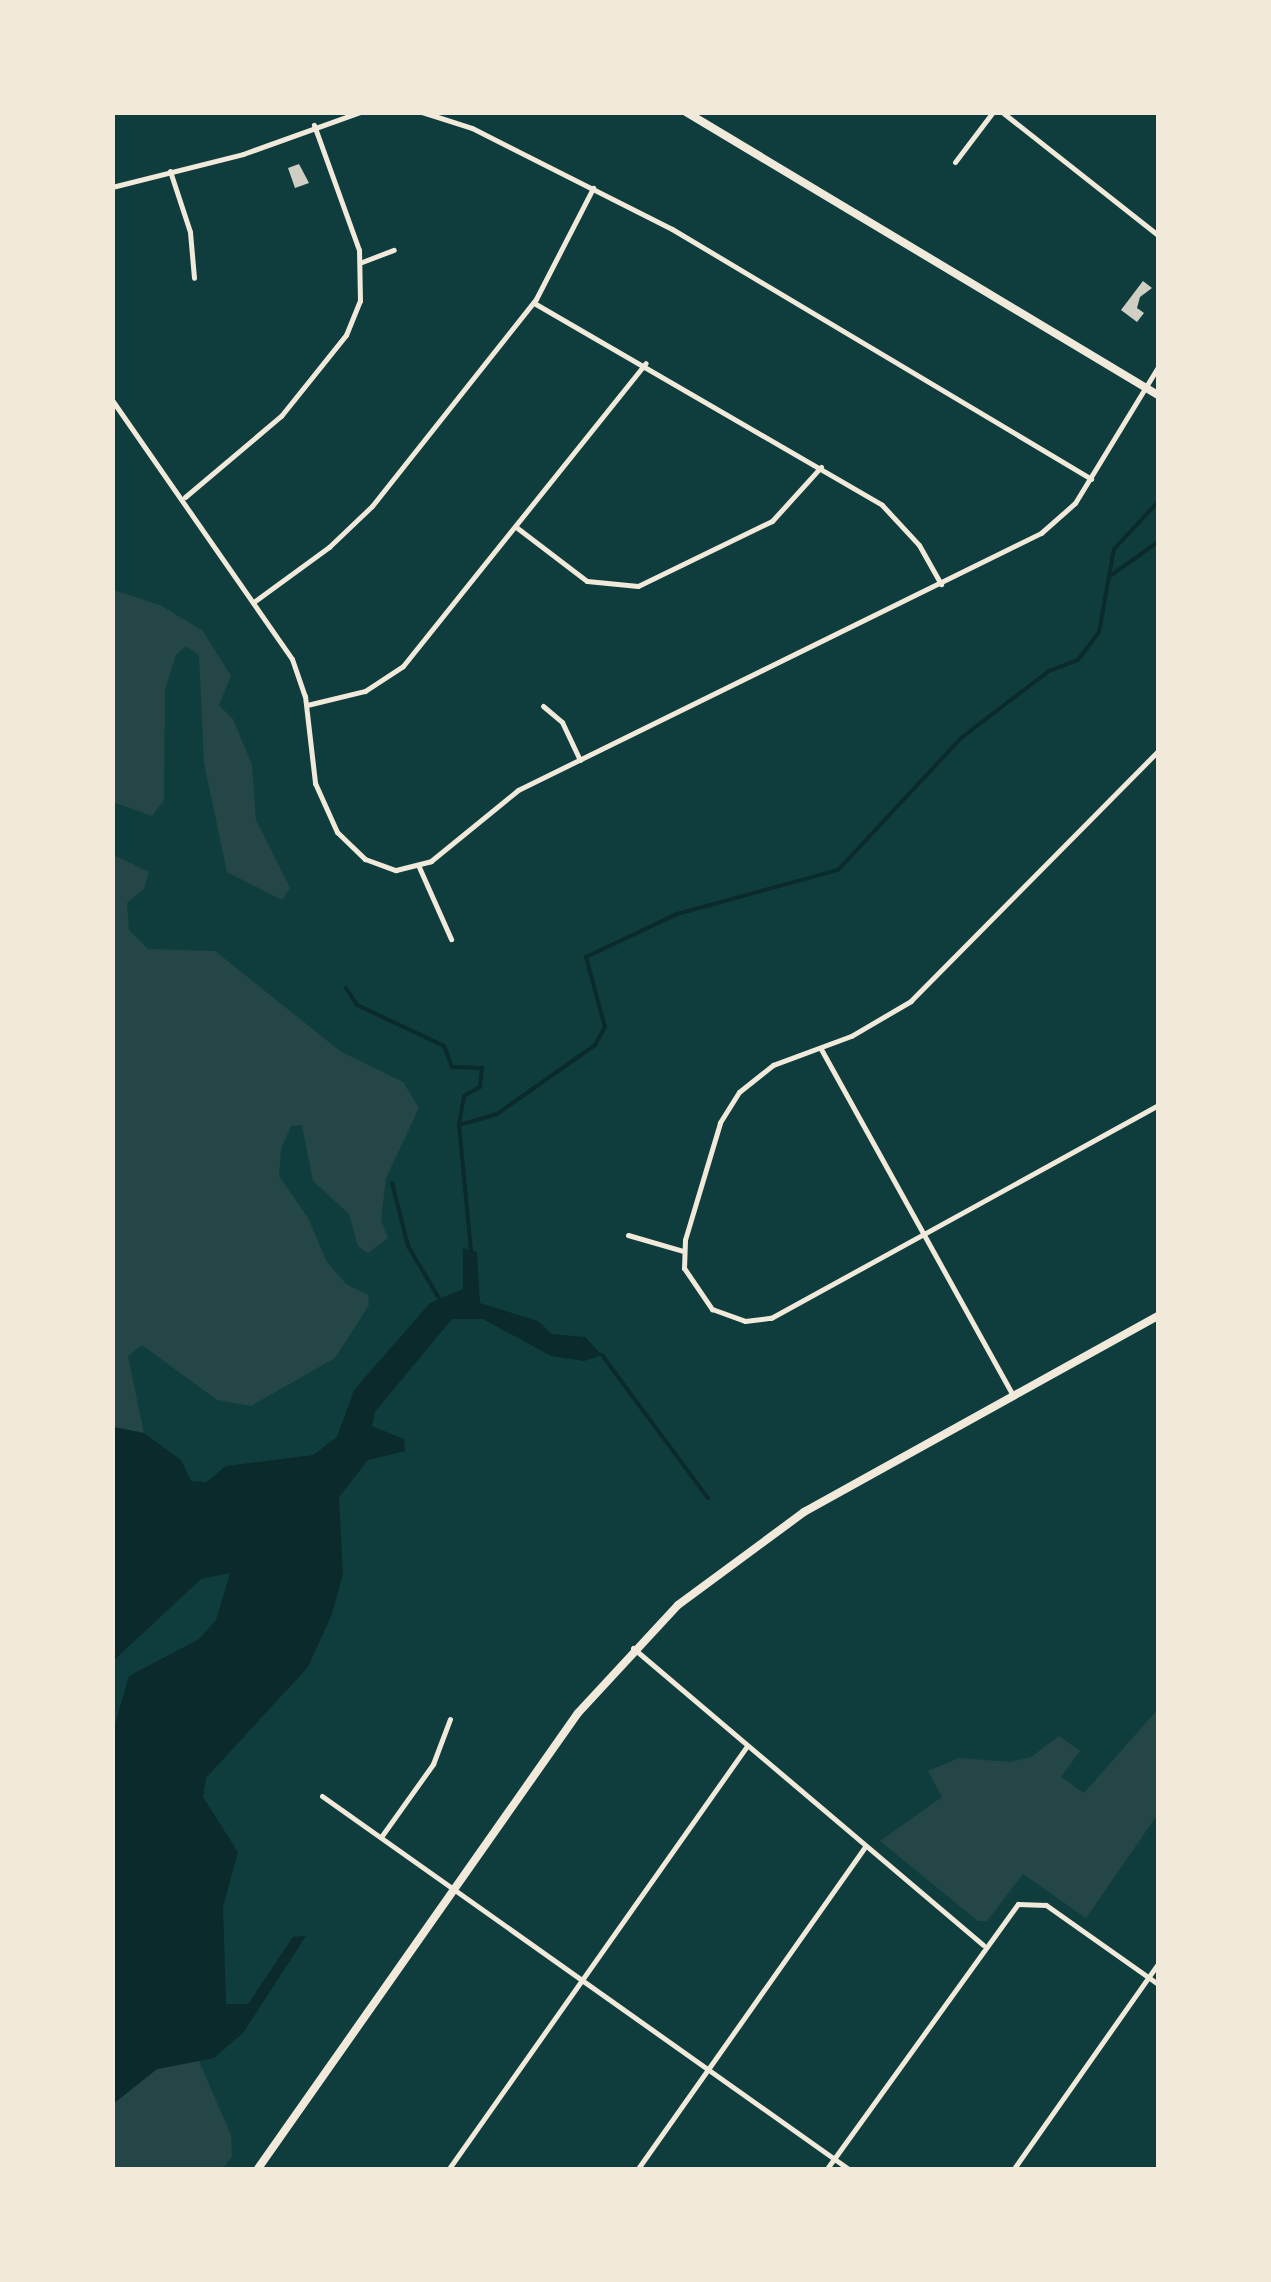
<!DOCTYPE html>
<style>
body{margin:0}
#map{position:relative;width:1271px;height:2282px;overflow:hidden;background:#0f3d3e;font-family:"Work Sans",sans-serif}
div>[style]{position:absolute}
.green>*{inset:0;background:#244646}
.water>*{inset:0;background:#0a2a2b}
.stream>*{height:4px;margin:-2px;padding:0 2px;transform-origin:2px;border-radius:2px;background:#0a2a2b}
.building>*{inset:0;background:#cfcfc3}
.minor>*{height:5px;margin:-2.5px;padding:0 2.5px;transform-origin:2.5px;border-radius:2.5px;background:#f1e9da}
.secondary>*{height:8px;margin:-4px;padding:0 4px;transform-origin:4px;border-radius:4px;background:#f1e9da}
.primary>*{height:8px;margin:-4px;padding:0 4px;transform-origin:4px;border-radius:4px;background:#f1e9da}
span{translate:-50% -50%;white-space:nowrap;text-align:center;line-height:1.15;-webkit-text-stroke:8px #f1e9da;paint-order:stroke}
.frame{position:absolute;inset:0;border:115px solid #f1e9da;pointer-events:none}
</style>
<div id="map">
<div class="green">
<div style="clip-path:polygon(113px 590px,160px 605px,203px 631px,231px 676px,219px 705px,233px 719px,252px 765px,256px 820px,290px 888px,282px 900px,227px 872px,204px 763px,199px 655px,186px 646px,176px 655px,165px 689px,164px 800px,152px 816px,113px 802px)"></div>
<div style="clip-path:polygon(112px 854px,149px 872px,144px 889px,127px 903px,129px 930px,148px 949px,215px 951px,340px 1051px,403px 1082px,419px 1108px,386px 1178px,381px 1220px,388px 1238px,368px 1253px,358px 1246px,349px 1214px,313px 1181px,302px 1125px,291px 1126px,281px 1149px,279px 1176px,308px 1218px,327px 1262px,346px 1284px,368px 1295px,369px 1305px,335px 1358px,251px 1406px,217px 1400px,142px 1345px,128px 1356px,144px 1433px,113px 1427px)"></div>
<div style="clip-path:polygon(1158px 1709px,1158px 1814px,1086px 1918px,1023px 1874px,987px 1921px,978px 1921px,880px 1841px,942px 1797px,928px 1771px,959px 1758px,1011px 1762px,1031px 1757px,1059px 1736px,1080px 1751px,1061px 1777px,1084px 1793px)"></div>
<div style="clip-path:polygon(199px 2061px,231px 2135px,232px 2157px,222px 2169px,115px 2169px,112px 2104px,157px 2069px)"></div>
</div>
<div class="water">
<div style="clip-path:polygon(463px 1248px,477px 1252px,480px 1303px,538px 1321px,552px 1334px,585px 1337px,602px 1355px,584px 1361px,551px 1356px,483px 1319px,452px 1319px,375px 1412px,372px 1426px,404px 1439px,405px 1451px,368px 1460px,339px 1497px,343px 1574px,332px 1614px,308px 1667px,206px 1778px,203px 1797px,238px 1852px,223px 1907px,226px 2004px,248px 2004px,293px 1937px,306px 1936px,243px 2033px,214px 2058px,157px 2069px,113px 2104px,113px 1731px,129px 1676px,199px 1639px,216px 1620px,230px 1573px,201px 1579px,113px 1661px,113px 1427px,144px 1433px,181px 1460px,191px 1481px,206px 1482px,226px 1466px,313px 1455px,337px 1437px,354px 1390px,430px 1303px,463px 1289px)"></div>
</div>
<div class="stream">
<div style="left:1110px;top:576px;width:59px;rotate:-35.3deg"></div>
<div style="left:346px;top:988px;width:20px;rotate:57deg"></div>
<div style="left:357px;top:1005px;width:96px;rotate:25.2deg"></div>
<div style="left:444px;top:1046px;width:22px;rotate:69deg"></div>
<div style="left:452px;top:1067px;width:30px;rotate:2deg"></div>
<div style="left:482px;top:1068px;width:19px;rotate:96deg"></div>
<div style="left:480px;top:1087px;width:18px;rotate:151deg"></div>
<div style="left:464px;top:1096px;width:27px;rotate:100deg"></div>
<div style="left:392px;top:1183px;width:65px;rotate:75.7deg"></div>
<div style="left:408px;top:1246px;width:63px;rotate:59.3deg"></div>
<div style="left:471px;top:1250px;width:126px;rotate:-95.5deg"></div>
<div style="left:459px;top:1125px;width:40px;rotate:-16deg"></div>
<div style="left:497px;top:1114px;width:120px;rotate:-35.1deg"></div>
<div style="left:595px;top:1045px;width:21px;rotate:-61deg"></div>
<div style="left:605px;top:1027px;width:73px;rotate:-105.2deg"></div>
<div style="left:586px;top:957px;width:101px;rotate:-25.3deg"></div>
<div style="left:677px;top:914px;width:167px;rotate:-15.3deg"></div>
<div style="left:838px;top:870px;width:180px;rotate:-47deg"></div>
<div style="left:961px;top:738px;width:111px;rotate:-37.3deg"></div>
<div style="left:1049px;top:671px;width:31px;rotate:-21deg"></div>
<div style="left:1078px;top:660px;width:35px;rotate:-53deg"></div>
<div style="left:1099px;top:632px;width:84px;rotate:-79.8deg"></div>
<div style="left:1114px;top:549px;width:64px;rotate:-46.9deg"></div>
<div style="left:602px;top:1355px;width:178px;rotate:53.5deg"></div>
</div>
<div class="building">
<div style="clip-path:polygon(299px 164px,309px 183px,295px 188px,288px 168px)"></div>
<div style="clip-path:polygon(1143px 281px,1152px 288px,1140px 297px,1137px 308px,1144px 313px,1137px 322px,1121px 310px)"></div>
</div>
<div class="minor">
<div style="left:422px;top:112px;width:52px;rotate:17.7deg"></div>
<div style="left:472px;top:128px;width:224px;rotate:26.8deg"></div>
<div style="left:672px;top:229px;width:488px;rotate:30.8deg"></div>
<div style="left:1002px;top:112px;width:199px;rotate:38.3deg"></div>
<div style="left:955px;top:162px;width:63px;rotate:-52.8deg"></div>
<div style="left:170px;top:171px;width:64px;rotate:71.8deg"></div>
<div style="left:190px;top:232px;width:46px;rotate:85deg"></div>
<div style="left:112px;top:187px;width:135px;rotate:-14.1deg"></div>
<div style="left:243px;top:154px;width:124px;rotate:-19.7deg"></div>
<div style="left:362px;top:262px;width:34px;rotate:-21deg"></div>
<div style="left:534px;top:303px;width:402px;rotate:30.1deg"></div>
<div style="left:882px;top:505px;width:54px;rotate:47.2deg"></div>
<div style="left:919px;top:545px;width:45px;rotate:60.6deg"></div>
<div style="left:112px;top:400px;width:315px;rotate:55.2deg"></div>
<div style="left:292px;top:659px;width:39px;rotate:71deg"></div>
<div style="left:305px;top:696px;width:88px;rotate:83.4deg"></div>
<div style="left:315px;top:783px;width:54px;rotate:65.8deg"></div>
<div style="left:337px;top:832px;width:39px;rotate:44deg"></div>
<div style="left:365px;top:859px;width:33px;rotate:20deg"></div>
<div style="left:396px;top:870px;width:36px;rotate:-14deg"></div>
<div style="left:431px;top:861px;width:112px;rotate:-39.2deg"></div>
<div style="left:518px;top:790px;width:583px;rotate:-26.17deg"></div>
<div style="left:1041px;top:533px;width:45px;rotate:-41.4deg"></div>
<div style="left:1075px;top:503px;width:159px;rotate:-58.6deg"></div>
<div style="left:185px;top:497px;width:126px;rotate:-40.2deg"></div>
<div style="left:281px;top:416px;width:104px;rotate:-51.3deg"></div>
<div style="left:346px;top:335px;width:37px;rotate:-68deg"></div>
<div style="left:360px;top:301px;width:51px;rotate:-91.1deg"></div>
<div style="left:359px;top:250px;width:133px;rotate:-109.8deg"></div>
<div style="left:516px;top:527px;width:89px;rotate:37.3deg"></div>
<div style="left:587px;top:581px;width:51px;rotate:5.6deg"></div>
<div style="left:638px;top:586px;width:149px;rotate:-25.9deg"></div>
<div style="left:772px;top:521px;width:73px;rotate:-47.8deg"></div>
<div style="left:255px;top:601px;width:92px;rotate:-36.1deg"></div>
<div style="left:329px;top:547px;width:59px;rotate:-43.6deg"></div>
<div style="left:372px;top:506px;width:264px;rotate:-51.6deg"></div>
<div style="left:536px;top:299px;width:125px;rotate:-62.8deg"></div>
<div style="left:307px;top:705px;width:60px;rotate:-13.6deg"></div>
<div style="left:365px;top:691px;width:45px;rotate:-33.3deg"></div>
<div style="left:403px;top:666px;width:388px;rotate:-51.3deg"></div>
<div style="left:543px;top:706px;width:25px;rotate:40deg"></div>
<div style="left:562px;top:722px;width:42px;rotate:64.7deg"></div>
<div style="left:1158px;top:751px;width:351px;rotate:134.7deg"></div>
<div style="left:911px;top:1001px;width:69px;rotate:149.7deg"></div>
<div style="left:851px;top:1036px;width:83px;rotate:159.6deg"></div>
<div style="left:773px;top:1065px;width:43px;rotate:141.5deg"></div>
<div style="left:739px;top:1092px;width:36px;rotate:122deg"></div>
<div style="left:720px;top:1123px;width:122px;rotate:106.7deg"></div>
<div style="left:685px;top:1240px;width:28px;rotate:92deg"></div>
<div style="left:684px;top:1268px;width:50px;rotate:55.7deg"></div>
<div style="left:712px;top:1309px;width:35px;rotate:20deg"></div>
<div style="left:745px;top:1321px;width:26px;rotate:-7deg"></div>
<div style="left:771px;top:1318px;width:442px;rotate:-28.8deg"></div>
<div style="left:419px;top:867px;width:79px;rotate:66deg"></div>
<div style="left:821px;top:1049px;width:397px;rotate:61deg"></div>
<div style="left:628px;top:1235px;width:57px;rotate:16.2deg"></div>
<div style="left:633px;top:1648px;width:459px;rotate:40.3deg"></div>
<div style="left:322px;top:1796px;width:647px;rotate:35.31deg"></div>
<div style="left:381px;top:1837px;width:90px;rotate:-54.5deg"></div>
<div style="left:433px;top:1764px;width:48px;rotate:-69.3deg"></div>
<div style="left:448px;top:2170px;width:519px;rotate:-54.81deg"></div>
<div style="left:637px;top:2170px;width:395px;rotate:-54.8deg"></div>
<div style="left:826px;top:2170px;width:328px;rotate:-54.2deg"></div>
<div style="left:1018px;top:1904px;width:28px;rotate:2deg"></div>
<div style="left:1046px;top:1905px;width:137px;rotate:35.2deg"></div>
<div style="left:1013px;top:2170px;width:252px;rotate:-54.9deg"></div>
</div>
<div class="secondary">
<div style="left:686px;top:112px;width:550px;rotate:30.95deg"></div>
</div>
<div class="primary">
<div style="left:257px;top:2170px;width:558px;rotate:-54.92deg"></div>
<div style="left:578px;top:1713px;width:147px;rotate:-47.2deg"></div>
<div style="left:678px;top:1605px;width:157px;rotate:-36.4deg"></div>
<div style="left:804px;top:1512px;width:405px;rotate:-29deg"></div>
</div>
<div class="frame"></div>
</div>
